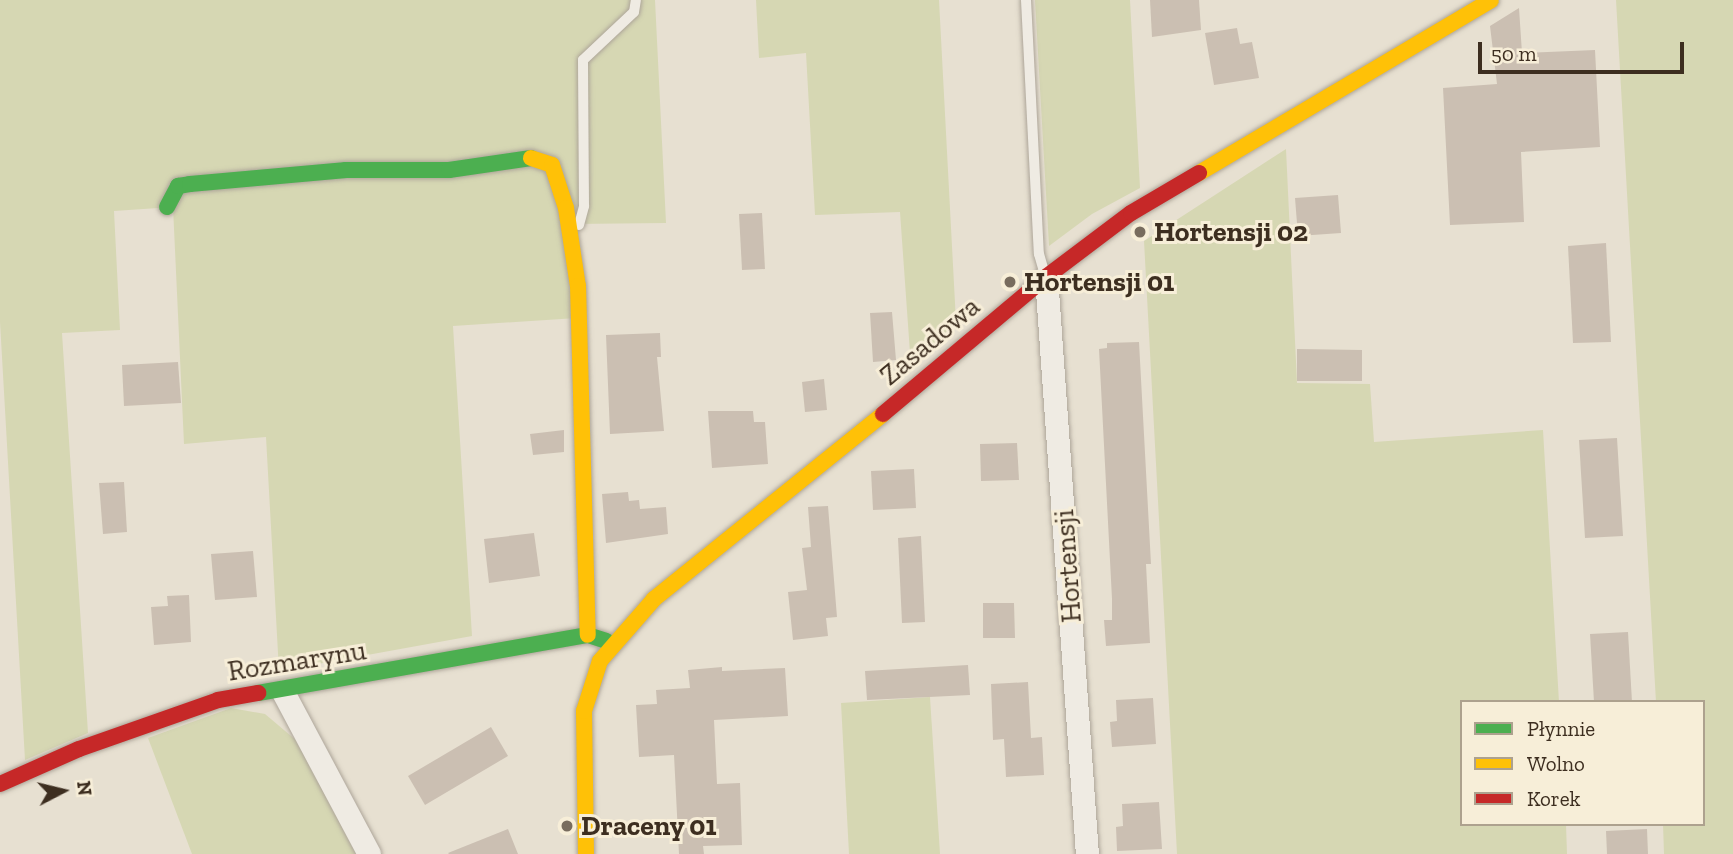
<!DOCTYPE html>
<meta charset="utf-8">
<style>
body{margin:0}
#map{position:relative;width:1733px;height:854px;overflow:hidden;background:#e7e0d1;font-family:"Zilla Slab",serif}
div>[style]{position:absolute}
.green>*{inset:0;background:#d6d7b3}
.building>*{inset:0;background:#cbbfb2}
.roads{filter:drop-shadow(0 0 2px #ada599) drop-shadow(0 0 2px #ada599)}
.lane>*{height:10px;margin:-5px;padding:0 5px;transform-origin:5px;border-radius:5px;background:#efebe3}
.street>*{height:23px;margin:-11.5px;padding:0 11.5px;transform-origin:11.5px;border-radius:11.5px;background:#efebe3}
.fast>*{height:16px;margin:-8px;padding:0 8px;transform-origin:8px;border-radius:8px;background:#4caf50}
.slow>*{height:16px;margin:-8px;padding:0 8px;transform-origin:8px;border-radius:8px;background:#ffc107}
.jam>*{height:16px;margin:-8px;padding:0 8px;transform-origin:8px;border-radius:8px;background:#c62828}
.dots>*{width:19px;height:19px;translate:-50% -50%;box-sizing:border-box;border:4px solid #f7eed8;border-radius:50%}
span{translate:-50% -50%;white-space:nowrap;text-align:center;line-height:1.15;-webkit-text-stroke:6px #f7eed8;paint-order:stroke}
.poi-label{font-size:28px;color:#3d2e20;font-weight:700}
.left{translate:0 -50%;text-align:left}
.street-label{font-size:28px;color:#3d2e20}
.legend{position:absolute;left:1460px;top:700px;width:245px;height:126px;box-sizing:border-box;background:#f7eed8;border:2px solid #ada18e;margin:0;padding:9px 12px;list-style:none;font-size:21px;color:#3d2e20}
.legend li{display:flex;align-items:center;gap:14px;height:35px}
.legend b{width:35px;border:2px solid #ada18e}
.north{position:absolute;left:28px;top:756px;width:70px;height:70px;-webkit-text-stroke:5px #f7eed8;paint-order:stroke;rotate:83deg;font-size:19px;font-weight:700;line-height:28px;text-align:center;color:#3d2e20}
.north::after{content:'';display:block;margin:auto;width:24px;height:32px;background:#3d2e20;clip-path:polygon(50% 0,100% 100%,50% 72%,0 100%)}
.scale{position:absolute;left:1478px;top:42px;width:206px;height:32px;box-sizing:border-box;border:4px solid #3d2e20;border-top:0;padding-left:9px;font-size:21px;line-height:24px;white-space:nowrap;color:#3d2e20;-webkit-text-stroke:5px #f7eed8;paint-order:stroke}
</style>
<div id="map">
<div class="green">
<div style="clip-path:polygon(0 0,655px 0,666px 223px,573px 224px,577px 318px,453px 326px,472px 636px,279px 671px,266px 437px,184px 444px,173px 207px,114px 211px,120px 330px,62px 333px,88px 733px,25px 760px,0 322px)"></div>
<div style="clip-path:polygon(756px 0,939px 0,956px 322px,911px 367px,900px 212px,815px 215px,806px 53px,759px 58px)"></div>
<div style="clip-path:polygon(1035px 0,1130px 0,1140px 188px,1092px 214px,1049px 246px)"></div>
<div style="clip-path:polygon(1616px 0,1733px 0,1733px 854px,1664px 854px,1663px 824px,1703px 824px,1703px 702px,1656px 702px)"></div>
<div style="clip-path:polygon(1286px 149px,1297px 383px,1370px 384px,1374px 442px,1543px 430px,1559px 702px,1462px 702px,1462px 824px,1566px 824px,1567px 854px,1177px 854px,1144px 241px)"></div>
<div style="clip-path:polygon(930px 697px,940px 854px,849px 854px,841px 703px)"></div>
<div style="clip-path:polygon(231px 708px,265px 714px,297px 741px,356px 854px,192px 854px,148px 738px)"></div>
</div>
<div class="building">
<div style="clip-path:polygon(1150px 0,1199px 0,1201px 30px,1152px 37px)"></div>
<div style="clip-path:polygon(1519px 8px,1522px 53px,1595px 50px,1600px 147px,1521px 152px,1524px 222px,1450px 225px,1443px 88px,1497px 84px,1490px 26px)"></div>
<div style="clip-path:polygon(1237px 28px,1240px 44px,1252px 42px,1259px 78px,1214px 85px,1205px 33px)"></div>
<div style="clip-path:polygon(1338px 195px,1341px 233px,1298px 236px,1295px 198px)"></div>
<div style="clip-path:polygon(762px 213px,765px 269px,742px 270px,739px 214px)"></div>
<div style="clip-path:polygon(1606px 243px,1611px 342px,1573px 343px,1568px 246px)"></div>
<div style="clip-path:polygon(892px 312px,896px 360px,873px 362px,870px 313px)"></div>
<div style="clip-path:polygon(660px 333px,661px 357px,657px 357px,664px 431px,610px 434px,606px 335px)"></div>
<div style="clip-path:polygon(1139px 342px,1151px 564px,1146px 564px,1150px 643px,1106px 646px,1104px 620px,1112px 620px,1112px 599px,1099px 349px,1107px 348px,1107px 343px)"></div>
<div style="clip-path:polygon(1297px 349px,1362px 350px,1362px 381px,1297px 381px)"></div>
<div style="clip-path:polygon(178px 362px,181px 403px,124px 406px,122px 365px)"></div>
<div style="clip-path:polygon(824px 379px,827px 410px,805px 412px,802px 382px)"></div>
<div style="clip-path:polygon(708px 411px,753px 411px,754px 422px,765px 422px,768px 464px,712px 468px)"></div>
<div style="clip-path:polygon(564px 430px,564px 452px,533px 455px,530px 434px)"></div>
<div style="clip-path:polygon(1617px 438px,1623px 536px,1585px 538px,1579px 440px)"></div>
<div style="clip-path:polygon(1017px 443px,1019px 480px,981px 481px,980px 444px)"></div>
<div style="clip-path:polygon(914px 469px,916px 508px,873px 510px,871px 471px)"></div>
<div style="clip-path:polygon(124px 482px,127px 532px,103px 534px,99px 483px)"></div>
<div style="clip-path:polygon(628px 492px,629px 501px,639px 500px,640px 509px,666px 507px,668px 534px,606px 543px,602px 494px)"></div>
<div style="clip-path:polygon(828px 506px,837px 617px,826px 618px,828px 636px,793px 640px,788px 592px,807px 590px,802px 548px,811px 547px,808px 507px)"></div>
<div style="clip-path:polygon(534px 533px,540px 576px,489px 583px,484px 539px)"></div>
<div style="clip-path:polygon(921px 536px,925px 622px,902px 623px,898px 538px)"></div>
<div style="clip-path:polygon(253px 551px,257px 597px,215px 600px,211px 554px)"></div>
<div style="clip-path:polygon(189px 595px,191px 642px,154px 645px,151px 607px,168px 606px,167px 596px)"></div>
<div style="clip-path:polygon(983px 603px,1014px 603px,1015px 638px,983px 638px)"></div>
<div style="clip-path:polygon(1628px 632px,1632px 702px,1594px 702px,1590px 634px)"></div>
<div style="clip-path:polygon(968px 665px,970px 695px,867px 700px,865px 671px)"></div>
<div style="clip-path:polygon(722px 667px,722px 671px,785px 668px,788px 716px,714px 720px,717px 784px,740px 783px,742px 845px,703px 846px,704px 854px,679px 854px,674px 755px,639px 757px,636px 705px,657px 704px,656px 690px,690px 688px,688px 670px)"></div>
<div style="clip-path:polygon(1028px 682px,1031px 738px,1042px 737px,1044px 775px,1006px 777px,1004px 739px,993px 740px,991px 684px)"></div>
<div style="clip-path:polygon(1153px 698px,1156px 744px,1112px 747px,1110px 722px,1117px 721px,1116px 700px)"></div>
<div style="clip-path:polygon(491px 727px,508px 756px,425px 805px,408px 776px)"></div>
<div style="clip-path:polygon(1159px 802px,1162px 849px,1117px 851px,1116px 827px,1123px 826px,1122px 804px)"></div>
<div style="clip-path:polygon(508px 829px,518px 854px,449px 854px,448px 853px)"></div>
<div style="clip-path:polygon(1647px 829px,1648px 854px,1607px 854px,1606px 831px)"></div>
</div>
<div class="roads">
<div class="lane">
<div style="left:1026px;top:0;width:254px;rotate:87.1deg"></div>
<div style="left:1039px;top:254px;width:19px;rotate:74deg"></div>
<div style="left:579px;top:225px;width:20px;rotate:-75deg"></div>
<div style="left:584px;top:206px;width:146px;rotate:-90.4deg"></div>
<div style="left:583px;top:60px;width:70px;rotate:-43.3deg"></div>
<div style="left:634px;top:12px;width:12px;rotate:-81deg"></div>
</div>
<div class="street">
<div style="left:1046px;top:277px;width:578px;rotate:85.94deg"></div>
<div style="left:283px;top:692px;width:183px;rotate:62deg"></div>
</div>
<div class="fast">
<div style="left:167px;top:207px;width:24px;rotate:-62deg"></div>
<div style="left:178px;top:186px;width:12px;rotate:-9deg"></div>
<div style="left:190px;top:184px;width:157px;rotate:-5.1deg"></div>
<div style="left:346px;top:170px;width:103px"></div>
<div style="left:449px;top:170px;width:83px;rotate:-8.3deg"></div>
<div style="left:258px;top:693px;width:335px;rotate:-10deg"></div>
<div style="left:588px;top:635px;width:19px;rotate:18deg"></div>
</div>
<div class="slow">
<div style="left:531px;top:158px;width:22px;rotate:18deg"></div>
<div style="left:552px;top:165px;width:45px;rotate:72deg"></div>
<div style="left:566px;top:208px;width:79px;rotate:81.3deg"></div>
<div style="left:578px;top:286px;width:349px;rotate:88.4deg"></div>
<div style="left:1199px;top:173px;width:339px;rotate:-30.6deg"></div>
<div style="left:586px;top:854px;width:143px;rotate:-90.8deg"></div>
<div style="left:584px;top:711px;width:52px;rotate:-72.3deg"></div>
<div style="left:600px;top:661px;width:82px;rotate:-48.9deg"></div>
<div style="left:654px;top:599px;width:294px;rotate:-38.9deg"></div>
</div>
<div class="jam">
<div style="left:883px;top:414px;width:213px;rotate:-40deg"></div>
<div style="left:1046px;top:277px;width:106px;rotate:-37deg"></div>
<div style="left:1131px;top:213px;width:79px;rotate:-30.5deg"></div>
<div style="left:0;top:784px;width:86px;rotate:-23.9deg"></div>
<div style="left:79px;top:749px;width:147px;rotate:-19.4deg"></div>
<div style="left:218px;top:700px;width:41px;rotate:-9.9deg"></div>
</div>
</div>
<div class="dots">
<div style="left:1140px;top:232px;background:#786c5e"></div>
<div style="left:1010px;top:282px;background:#786c5e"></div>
<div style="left:567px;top:826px;background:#786c5e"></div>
</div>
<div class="poi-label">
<span class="left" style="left:1154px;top:232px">Hortensji 02</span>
<span class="left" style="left:1024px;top:282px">Hortensji 01</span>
<span class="left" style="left:581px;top:826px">Draceny 01</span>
</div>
<div class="street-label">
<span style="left:930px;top:341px;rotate:-40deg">Zasadowa</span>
<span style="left:1068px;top:566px;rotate:-94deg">Hortensji</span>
<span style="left:297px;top:661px;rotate:-9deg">Rozmarynu</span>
</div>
<ul class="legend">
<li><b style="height:9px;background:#4caf50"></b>Płynnie</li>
<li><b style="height:9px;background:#ffc107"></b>Wolno</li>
<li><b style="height:9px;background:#c62828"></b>Korek</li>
</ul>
<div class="north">N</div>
<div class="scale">50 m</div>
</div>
